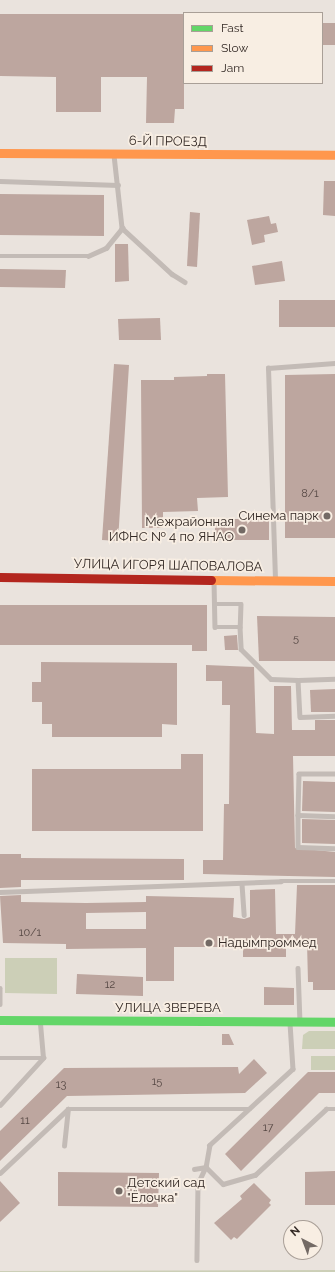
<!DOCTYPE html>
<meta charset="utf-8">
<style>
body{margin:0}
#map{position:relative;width:335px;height:1272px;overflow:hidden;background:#eae3dd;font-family:Raleway,sans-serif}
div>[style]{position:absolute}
.green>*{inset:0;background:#cccfb7}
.building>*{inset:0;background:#bda69f}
.lane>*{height:4.5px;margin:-2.25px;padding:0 2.25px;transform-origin:2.25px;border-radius:2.25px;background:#c3bbb6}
.fast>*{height:9px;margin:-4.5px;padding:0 4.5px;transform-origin:4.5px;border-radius:4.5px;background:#63d668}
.slow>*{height:9px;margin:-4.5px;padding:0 4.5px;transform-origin:4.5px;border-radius:4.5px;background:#ff974d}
.jam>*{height:9px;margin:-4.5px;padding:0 4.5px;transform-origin:4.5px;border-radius:4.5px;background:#b3261e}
.dots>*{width:11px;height:11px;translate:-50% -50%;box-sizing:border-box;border:2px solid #f8eee3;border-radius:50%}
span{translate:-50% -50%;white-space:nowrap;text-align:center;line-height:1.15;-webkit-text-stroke:3.5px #f8eee3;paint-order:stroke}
.number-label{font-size:11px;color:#564844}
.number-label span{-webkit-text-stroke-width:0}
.street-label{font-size:13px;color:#332925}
.poi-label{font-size:13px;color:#332925}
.right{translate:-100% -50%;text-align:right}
.left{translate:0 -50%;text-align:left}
.legend{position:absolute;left:183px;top:12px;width:140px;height:72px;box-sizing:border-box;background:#f8eee3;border:1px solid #a99f97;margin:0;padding:5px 7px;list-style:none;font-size:12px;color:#332925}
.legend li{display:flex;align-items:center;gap:8px;height:20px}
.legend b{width:20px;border:1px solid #a99f97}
.north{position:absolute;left:283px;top:1220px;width:40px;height:40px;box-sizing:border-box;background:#f8eee3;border:1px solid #a99f97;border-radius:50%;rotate:318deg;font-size:11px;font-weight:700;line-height:16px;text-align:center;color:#332925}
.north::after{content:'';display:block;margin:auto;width:14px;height:18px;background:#736a65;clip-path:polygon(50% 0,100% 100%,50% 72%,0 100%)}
</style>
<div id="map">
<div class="green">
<div style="clip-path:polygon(5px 958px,57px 958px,57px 994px,5px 993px)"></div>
<div style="clip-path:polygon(309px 1031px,335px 1031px,335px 1049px,302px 1049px,303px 1035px)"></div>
<div style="clip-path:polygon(311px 1056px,335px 1056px,335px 1070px,311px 1070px)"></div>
<div style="clip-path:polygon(335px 1270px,335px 1272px,0 1272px,0 1271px)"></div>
</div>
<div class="building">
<div style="clip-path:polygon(0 14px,184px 14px,184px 109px,175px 109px,174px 123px,146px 123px,147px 77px,101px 77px,101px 112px,56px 112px,56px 77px,0 76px)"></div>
<div style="clip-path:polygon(322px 23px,335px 23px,335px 45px,322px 45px)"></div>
<div style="clip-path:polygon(324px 181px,335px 181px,335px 216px,323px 215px)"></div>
<div style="clip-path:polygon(0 194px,104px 195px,104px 236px,0 235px)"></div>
<div style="clip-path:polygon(190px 212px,200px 213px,197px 267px,187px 266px)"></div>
<div style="clip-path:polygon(269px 216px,271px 224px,276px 223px,278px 232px,264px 235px,265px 242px,252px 245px,247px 220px)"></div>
<div style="clip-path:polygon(115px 244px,128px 244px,129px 281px,115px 282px)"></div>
<div style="clip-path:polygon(282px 261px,285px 281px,255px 285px,252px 266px)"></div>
<div style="clip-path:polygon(0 269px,66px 270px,65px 288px,0 287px)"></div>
<div style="clip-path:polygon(279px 300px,335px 300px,335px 327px,279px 327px)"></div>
<div style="clip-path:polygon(160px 318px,161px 340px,119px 340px,118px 319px)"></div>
<div style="clip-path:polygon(114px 364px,129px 365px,118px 541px,102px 540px)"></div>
<div style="clip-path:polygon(207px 374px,225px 374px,228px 497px,197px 498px,198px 511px,163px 512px,163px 528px,142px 528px,141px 380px,174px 380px,174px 377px,207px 376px)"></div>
<div style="clip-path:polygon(335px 374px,335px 538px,285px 538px,285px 375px)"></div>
<div style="clip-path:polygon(215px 519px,269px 519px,269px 540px,215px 540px)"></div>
<div style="clip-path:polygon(0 605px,207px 605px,207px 651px,192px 651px,192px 645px,0 645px)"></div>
<div style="clip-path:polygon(257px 616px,335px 617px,335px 661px,259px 661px)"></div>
<div style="clip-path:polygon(237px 635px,238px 650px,225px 650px,224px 636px)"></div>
<div style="clip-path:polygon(41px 662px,177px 663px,177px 725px,162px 724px,162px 737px,52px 737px,52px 724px,42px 724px,42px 702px,32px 702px,32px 682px,41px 682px)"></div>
<div style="clip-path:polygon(206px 665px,254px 667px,256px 733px,274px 734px,274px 686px,291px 686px,292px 730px,315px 730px,315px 720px,335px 720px,335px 756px,293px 756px,295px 848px,335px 852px,335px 877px,203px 874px,203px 860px,223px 860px,224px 804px,229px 804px,230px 705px,222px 705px,222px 681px,206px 681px)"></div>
<div style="clip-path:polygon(335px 689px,335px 712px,311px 712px,310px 690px)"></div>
<div style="clip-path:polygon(181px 754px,203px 754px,203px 831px,32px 831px,32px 769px,181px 769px)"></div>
<div style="clip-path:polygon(303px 781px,335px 782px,335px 812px,302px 811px)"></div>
<div style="clip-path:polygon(302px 819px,335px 820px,335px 844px,302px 843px)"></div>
<div style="clip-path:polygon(0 854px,21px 854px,21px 858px,184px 859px,184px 880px,21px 880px,21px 887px,0 888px)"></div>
<div style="clip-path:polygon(evenodd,297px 885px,335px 885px,335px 990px,313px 990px,313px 982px,308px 982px,307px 943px,286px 942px,286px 957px,243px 957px,243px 947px,174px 947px,174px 981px,146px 981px,146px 948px,66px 949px,66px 944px,3px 943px,0 896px,21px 895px,21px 902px,86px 903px,146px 902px,146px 896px,234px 898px,233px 917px,244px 919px,250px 917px,250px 890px,275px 889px,276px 934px,295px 934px,297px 885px,146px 912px,146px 929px,86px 929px,86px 913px,146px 912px)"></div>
<div style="clip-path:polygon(77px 974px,143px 977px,143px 996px,76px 994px)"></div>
<div style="clip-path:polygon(264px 987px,294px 988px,294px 1005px,264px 1005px)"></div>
<div style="clip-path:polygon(222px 1034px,229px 1034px,234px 1045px,222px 1045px)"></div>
<div style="clip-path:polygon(254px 1059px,267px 1073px,245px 1093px,67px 1096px,0 1161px,0 1131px,64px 1068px,238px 1067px,239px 1074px)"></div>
<div style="clip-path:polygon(308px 1072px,335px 1072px,335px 1093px,319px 1093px,241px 1171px,225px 1154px)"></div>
<div style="clip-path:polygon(335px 1171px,335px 1205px,305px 1205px,305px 1172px)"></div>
<div style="clip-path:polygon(58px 1172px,159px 1173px,158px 1207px,58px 1206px)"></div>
<div style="clip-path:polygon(0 1181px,20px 1203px,0 1222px)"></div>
<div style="clip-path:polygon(254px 1183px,271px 1200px,269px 1203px,271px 1205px,237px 1239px,234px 1237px,231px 1240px,214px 1223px,242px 1199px,240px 1196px)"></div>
</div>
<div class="lane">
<div style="left:114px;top:155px;width:73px;rotate:83.7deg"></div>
<div style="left:122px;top:228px;width:68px;rotate:42.6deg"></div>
<div style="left:172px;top:274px;width:15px;rotate:32deg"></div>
<div style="left:0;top:181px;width:118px;rotate:1.9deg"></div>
<div style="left:0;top:256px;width:88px"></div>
<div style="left:88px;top:256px;width:20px;rotate:-24deg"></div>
<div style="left:106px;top:248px;width:26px;rotate:-51deg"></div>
<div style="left:275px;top:579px;width:211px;rotate:-91.9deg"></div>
<div style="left:268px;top:368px;width:67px;rotate:-4.3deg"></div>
<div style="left:214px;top:581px;width:46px;rotate:88.8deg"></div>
<div style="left:215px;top:627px;width:25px"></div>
<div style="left:240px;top:627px;width:22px;rotate:87deg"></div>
<div style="left:241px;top:649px;width:42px;rotate:45deg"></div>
<div style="left:271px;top:679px;width:27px;rotate:2deg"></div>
<div style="left:298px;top:680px;width:37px;rotate:87deg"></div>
<div style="left:300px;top:717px;width:35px;rotate:-2deg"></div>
<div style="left:215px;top:604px;width:26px"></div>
<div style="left:241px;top:604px;width:23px;rotate:92deg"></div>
<div style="left:298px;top:680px;width:37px;rotate:-2deg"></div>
<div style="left:335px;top:774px;width:36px;rotate:180deg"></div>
<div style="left:299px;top:774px;width:41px;rotate:91.4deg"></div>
<div style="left:298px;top:815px;width:32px;rotate:90deg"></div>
<div style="left:298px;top:847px;width:37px;rotate:2deg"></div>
<div style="left:298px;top:815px;width:37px;rotate:2deg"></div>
<div style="left:242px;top:884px;width:31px;rotate:86deg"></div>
<div style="left:0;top:892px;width:281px;rotate:-2.2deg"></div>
<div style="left:281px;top:881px;width:54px"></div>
<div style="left:298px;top:968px;width:54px;rotate:87.9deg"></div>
<div style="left:0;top:988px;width:16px;rotate:90deg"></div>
<div style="left:290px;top:1023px;width:46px;rotate:86.3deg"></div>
<div style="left:293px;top:1069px;width:113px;rotate:137.5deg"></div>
<div style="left:210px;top:1145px;width:22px;rotate:100deg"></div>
<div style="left:206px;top:1167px;width:24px;rotate:45deg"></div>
<div style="left:223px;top:1184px;width:33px;rotate:-16deg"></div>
<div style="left:255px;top:1175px;width:97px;rotate:-42.9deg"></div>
<div style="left:326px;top:1109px;width:9px"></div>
<div style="left:0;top:1058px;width:43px"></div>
<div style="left:43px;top:1058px;width:37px;rotate:-95deg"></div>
<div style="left:0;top:1105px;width:64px;rotate:-47.5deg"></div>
<div style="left:64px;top:1146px;width:37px;rotate:-84deg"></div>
<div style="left:194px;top:1169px;width:12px;rotate:-9deg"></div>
<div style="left:206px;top:1167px;width:19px;rotate:115deg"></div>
<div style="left:198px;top:1184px;width:76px;rotate:90.8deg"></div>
<div style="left:0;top:1173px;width:93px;rotate:-43.3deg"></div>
<div style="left:68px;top:1109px;width:182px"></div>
</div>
<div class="fast">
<div style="left:0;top:1020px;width:335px;rotate:0.3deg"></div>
</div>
<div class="slow">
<div style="left:0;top:153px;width:335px;rotate:0.3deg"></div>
<div style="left:211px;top:580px;width:124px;rotate:0.5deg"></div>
</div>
<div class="jam">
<div style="left:0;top:577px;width:211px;rotate:0.8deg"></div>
</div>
<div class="dots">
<div style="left:327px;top:516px;background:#736a65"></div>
<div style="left:242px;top:530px;background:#736a65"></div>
<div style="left:209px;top:943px;background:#736a65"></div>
<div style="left:119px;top:1191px;background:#736a65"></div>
</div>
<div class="number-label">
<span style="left:310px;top:494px">8/1</span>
<span style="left:296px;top:639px">5</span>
<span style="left:30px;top:933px">10/1</span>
<span style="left:110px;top:985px">12</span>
<span style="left:157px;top:1082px">15</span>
<span style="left:61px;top:1085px">13</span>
<span style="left:25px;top:1121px">11</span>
<span style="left:268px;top:1128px">17</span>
</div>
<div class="street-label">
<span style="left:168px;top:142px;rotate:1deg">6-Й ПРОЕЗД</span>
<span style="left:168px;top:566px;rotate:1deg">УЛИЦА ИГОРЯ ШАПОВАЛОВА</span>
<span style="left:168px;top:1008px">УЛИЦА ЗВЕРЕВА</span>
</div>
<div class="poi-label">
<span class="right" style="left:319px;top:516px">Синема парк</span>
<span class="right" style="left:234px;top:530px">Межрайонная<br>ИФНС № 4 по ЯНАО</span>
<span class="left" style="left:218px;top:943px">Надымпроммед</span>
<span class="left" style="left:127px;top:1191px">Детский сад<br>"Ёлочка"</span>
</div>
<ul class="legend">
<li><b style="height:5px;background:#63d668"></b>Fast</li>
<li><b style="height:5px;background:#ff974d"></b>Slow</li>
<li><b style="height:5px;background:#b3261e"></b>Jam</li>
</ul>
<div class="north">N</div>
</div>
